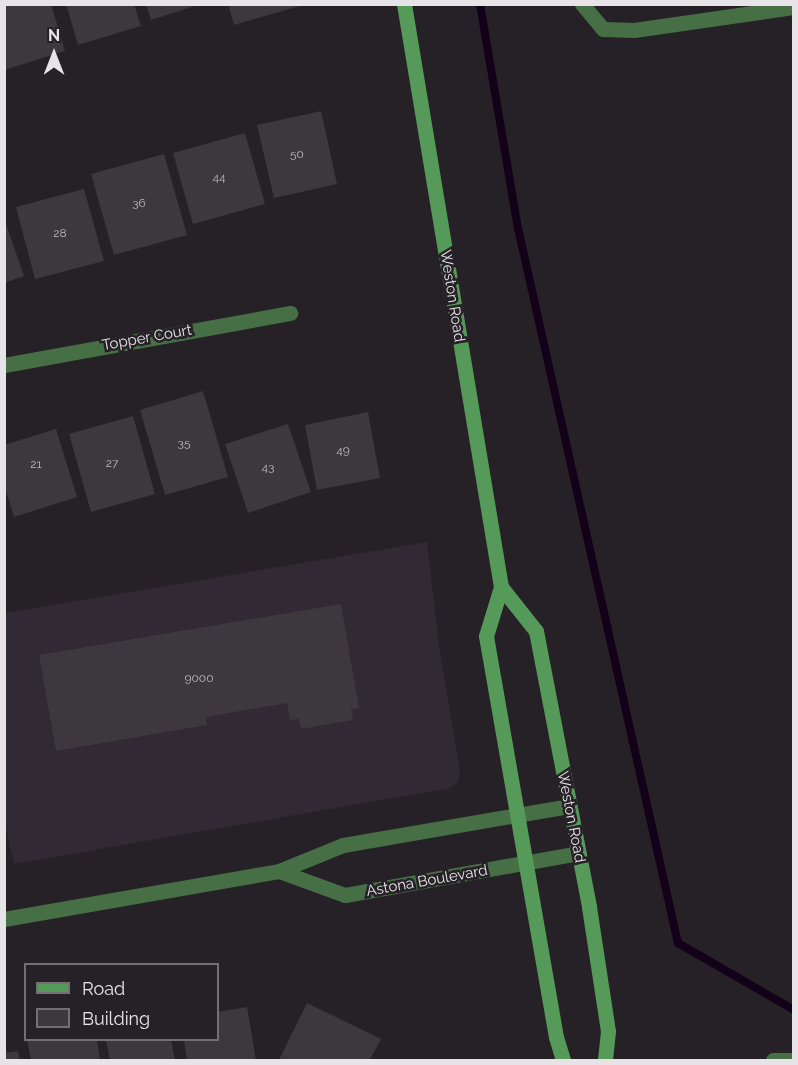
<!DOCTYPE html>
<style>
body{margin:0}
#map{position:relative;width:798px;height:1065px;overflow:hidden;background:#252126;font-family:Raleway,sans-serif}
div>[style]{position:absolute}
.built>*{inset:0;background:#312933}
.stream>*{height:8px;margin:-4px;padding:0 4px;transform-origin:4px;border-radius:4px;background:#130019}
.building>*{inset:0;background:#3c383d}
.service>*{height:15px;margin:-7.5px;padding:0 7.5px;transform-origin:7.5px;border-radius:7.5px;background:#466f46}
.minor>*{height:15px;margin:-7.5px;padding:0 7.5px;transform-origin:7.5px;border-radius:7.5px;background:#466f46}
.secondary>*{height:15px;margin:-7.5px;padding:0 7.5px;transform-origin:7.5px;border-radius:7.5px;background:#569a59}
span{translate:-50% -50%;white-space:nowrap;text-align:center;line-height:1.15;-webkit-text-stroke:5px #252126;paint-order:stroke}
.number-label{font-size:12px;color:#bcb9bd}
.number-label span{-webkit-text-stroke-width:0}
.street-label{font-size:15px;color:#e7e4e8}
.frame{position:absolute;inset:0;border:6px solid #e7e4e8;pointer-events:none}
.legend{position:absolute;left:24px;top:963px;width:195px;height:78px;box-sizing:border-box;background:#252126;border:2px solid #736f74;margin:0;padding:8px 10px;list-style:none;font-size:18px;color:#e7e4e8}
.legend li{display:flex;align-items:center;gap:12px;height:30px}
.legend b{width:30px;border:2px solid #736f74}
.north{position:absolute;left:24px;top:24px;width:60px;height:60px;-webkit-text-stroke:4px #252126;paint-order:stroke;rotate:0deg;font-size:16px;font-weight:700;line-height:24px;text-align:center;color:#e7e4e8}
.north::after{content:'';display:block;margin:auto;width:21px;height:27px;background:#e7e4e8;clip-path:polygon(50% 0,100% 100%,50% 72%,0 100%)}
</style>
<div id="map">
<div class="built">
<div style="clip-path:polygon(427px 542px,440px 653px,460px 770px,458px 782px,450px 788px,433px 791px,14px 864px,4px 820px,4px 613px)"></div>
</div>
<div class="stream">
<div style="left:480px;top:4px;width:227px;rotate:80.4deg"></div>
<div style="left:518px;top:228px;width:733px;rotate:77.39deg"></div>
<div style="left:678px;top:943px;width:134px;rotate:30deg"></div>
</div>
<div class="building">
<div style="clip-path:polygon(4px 4px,51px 4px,65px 51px,4px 70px)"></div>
<div style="clip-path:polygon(66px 4px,134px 4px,141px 26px,78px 45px)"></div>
<div style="clip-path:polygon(146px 4px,198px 4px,198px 5px,151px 20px)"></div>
<div style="clip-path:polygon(228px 4px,303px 4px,303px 5px,234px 25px)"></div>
<div style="clip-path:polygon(321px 111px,337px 184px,274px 198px,257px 125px)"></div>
<div style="clip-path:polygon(245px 133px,265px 204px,193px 224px,173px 153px)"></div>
<div style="clip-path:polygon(164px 154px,187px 235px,114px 255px,91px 174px)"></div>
<div style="clip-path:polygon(84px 189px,104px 261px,35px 279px,16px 207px)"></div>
<div style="clip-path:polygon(4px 218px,24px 276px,4px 283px)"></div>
<div style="clip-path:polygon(203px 391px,228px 477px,165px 495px,140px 410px)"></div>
<div style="clip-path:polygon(368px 412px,380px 478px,317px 490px,305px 425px)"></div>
<div style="clip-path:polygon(133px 416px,155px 494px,91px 512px,69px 434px)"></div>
<div style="clip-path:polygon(288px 424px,311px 492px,248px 513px,225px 444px)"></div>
<div style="clip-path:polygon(56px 429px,77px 497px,14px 517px,4px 485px,4px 445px)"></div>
<div style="clip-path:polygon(341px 604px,359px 708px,351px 709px,353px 720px,301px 729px,299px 719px,290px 720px,287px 703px,206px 717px,207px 725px,56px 751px,39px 655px)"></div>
<div style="clip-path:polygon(307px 1003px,381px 1039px,370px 1060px,279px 1060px)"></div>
<div style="clip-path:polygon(247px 1007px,256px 1060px,187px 1060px,184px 1040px,218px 1040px,218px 1012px)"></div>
<div style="clip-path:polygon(27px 1040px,97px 1040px,100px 1060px,31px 1060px)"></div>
<div style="clip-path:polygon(106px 1040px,171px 1040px,175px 1060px,110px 1060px)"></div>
<div style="clip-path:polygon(18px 1051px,20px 1060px,4px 1060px,4px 1053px)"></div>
</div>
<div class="service">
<div style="left:582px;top:4px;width:33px;rotate:50deg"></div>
<div style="left:603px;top:29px;width:31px;rotate:2deg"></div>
<div style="left:634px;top:30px;width:162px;rotate:-8.2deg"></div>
<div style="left:773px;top:1060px;width:18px"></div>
</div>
<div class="minor">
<div style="left:4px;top:365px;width:291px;rotate:-10.3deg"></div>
<div style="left:279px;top:871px;width:70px;rotate:20deg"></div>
<div style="left:345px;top:895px;width:237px;rotate:-10.2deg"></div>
<div style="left:4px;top:919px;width:279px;rotate:-9.9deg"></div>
<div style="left:279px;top:871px;width:69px;rotate:-22.1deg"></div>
<div style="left:343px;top:845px;width:229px;rotate:-9.8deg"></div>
</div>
<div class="secondary">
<div style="left:404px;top:4px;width:591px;rotate:80.55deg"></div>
<div style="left:501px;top:587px;width:51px;rotate:107deg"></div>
<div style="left:486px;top:636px;width:407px;rotate:80.1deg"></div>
<div style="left:556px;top:1037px;width:24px;rotate:73deg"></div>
<div style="left:501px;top:587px;width:56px;rotate:51.5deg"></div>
<div style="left:536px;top:631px;width:281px;rotate:79.1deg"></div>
<div style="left:589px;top:907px;width:125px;rotate:81.3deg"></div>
<div style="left:608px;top:1031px;width:29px;rotate:96deg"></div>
</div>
<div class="number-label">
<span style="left:297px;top:155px">50</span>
<span style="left:219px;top:178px">44</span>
<span style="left:139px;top:204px">36</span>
<span style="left:60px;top:234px">28</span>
<span style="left:184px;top:444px">35</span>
<span style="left:343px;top:451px">49</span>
<span style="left:112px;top:464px">27</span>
<span style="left:36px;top:465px">21</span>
<span style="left:268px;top:468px">43</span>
<span style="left:199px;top:679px">9000</span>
</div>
<div class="street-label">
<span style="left:452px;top:296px;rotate:81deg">Weston Road</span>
<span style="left:147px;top:338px;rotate:-10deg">Topper Court</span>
<span style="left:571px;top:817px;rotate:79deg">Weston Road</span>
<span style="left:427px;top:881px;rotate:-10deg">Astona Boulevard</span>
</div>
<div class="frame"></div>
<ul class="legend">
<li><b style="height:8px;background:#569a59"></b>Road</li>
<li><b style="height:16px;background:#3c383d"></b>Building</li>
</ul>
<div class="north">N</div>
</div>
